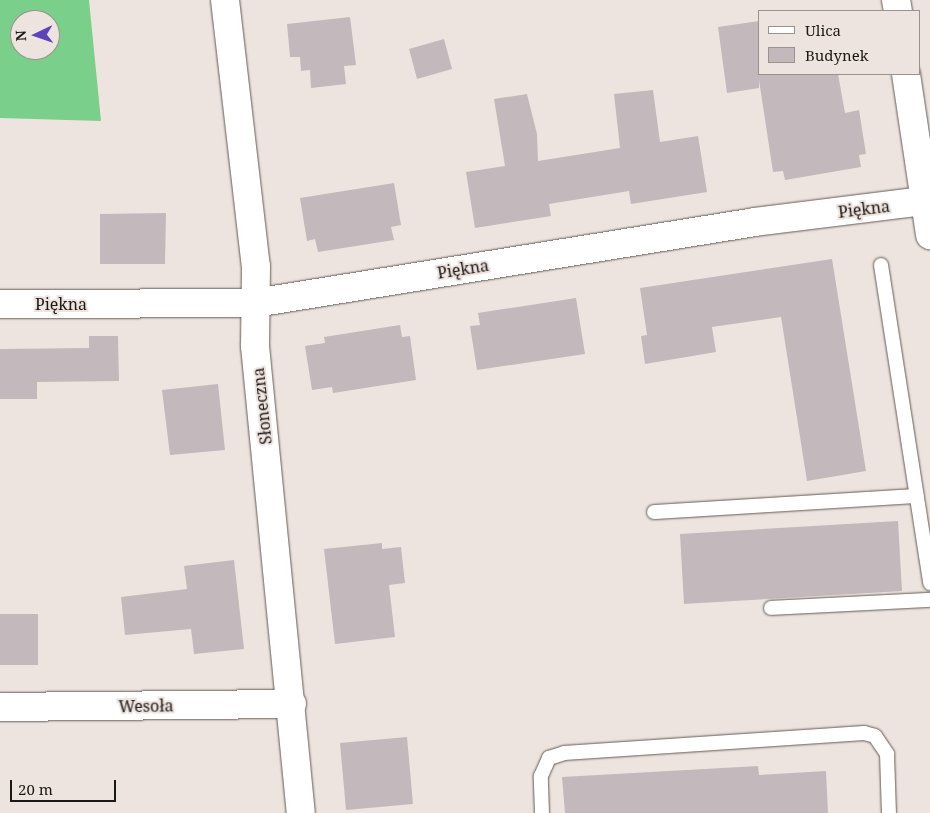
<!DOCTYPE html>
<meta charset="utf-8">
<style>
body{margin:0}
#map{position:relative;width:930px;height:813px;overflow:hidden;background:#eee4df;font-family:"Noto Serif",serif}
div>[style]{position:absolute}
.forest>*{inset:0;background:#7ad08b}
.building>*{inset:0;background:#c3b8bc}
.roads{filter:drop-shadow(0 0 1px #635b56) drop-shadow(0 0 1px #635b56)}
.service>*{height:14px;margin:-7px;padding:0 7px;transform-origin:7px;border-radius:7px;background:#fff}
.minor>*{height:28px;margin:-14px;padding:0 14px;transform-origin:14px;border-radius:14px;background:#fff}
span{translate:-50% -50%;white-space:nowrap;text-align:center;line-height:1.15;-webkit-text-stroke:4px #eee4df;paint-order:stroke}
.street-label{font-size:16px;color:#1c1816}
.legend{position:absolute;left:758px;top:10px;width:162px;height:65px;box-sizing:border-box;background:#eee4df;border:1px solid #9a928f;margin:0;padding:6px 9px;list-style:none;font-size:15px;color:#1c1816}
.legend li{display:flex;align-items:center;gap:10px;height:25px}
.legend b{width:25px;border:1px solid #9a928f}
.north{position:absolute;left:10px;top:10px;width:50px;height:50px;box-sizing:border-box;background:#eee4df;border:1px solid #9a928f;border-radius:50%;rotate:267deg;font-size:14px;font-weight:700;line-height:20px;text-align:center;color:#1c1816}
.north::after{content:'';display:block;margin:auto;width:18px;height:22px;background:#5d42ba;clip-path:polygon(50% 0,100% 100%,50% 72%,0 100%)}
.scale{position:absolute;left:10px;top:780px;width:106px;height:22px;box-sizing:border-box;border:2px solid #1c1816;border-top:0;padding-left:6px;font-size:15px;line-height:18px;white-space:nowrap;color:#1c1816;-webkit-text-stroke:4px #eee4df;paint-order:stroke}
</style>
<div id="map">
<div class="forest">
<div style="clip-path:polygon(evenodd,0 0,89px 0,101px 121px,0 118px,0 0,20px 20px,50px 20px,50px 50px,20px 50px,20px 20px)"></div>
</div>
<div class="building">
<div style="clip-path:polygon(350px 17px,356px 65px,344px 66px,346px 84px,311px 88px,310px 70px,301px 71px,300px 57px,290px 57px,287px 24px)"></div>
<div style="clip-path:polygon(759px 21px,759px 74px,838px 74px,845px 113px,859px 110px,866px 154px,859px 155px,861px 167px,785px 180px,783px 171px,773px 172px,759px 80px,759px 88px,727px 93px,718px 27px)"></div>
<div style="clip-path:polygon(444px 39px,452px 69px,417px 79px,409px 49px)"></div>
<div style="clip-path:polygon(653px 90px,660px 142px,698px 136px,707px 192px,631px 204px,629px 191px,549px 204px,551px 216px,475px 228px,466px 172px,505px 166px,494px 99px,527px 94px,537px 134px,538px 161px,620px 148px,614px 94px)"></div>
<div style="clip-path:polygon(394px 183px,401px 225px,391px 227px,394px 240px,318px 252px,315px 239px,307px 241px,300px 198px)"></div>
<div style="clip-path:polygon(166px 213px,165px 264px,100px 264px,100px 214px)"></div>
<div style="clip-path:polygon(832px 259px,866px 471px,807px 481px,781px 317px,712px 327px,716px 352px,645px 364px,641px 336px,647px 335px,640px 288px)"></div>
<div style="clip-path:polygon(576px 298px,585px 354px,477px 370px,470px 326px,480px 325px,478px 313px)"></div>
<div style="clip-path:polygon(400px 325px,402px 337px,410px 336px,416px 380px,333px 393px,332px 387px,312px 390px,305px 346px,325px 343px,324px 337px)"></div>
<div style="clip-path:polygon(89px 336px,118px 336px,119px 381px,37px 382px,37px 399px,0 399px,0 349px,89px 348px)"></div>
<div style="clip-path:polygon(218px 384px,225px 450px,170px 455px,162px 390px)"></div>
<div style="clip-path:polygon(898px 521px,902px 591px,684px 604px,680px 534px)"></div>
<div style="clip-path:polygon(382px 543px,382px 549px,401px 547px,405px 583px,389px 585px,395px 637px,335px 644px,324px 549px)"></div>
<div style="clip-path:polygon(234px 560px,244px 649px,194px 654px,191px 629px,125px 635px,121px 597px,187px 589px,184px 566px)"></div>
<div style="clip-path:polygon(0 614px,38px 614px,38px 665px,0 665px)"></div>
<div style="clip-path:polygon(407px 737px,413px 804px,346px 810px,340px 743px)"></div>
<div style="clip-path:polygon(758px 766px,759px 775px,826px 771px,828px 813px,565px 813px,562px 777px)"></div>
</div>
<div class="roads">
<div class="service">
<div style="left:881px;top:265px;width:322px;rotate:81.2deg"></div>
<div style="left:654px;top:512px;width:263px;rotate:-3.5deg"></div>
<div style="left:771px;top:608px;width:159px;rotate:-2.9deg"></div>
<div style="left:542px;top:813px;width:37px;rotate:-92deg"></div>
<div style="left:541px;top:776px;width:20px;rotate:-66deg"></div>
<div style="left:549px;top:758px;width:16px;rotate:-18deg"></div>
<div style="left:564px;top:753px;width:301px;rotate:-3.8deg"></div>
<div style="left:864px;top:733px;width:11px;rotate:15deg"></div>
<div style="left:875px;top:736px;width:22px;rotate:56deg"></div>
<div style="left:887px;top:754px;width:59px;rotate:88.1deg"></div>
</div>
<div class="minor">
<div style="left:225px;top:0;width:268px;rotate:83.4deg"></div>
<div style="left:256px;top:266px;width:80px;rotate:90.7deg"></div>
<div style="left:255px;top:346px;width:469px;rotate:84.4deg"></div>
<div style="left:896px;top:0;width:11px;rotate:80deg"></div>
<div style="left:906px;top:74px;width:163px;rotate:81.5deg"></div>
<div style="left:0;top:304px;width:255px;rotate:-0.2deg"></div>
<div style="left:255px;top:303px;width:507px;rotate:-9.2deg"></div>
<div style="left:755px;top:222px;width:170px;rotate:-7.1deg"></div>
<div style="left:0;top:707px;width:292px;rotate:-0.6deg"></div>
</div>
</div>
<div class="street-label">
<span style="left:864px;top:209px;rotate:-7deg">Piękna</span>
<span style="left:463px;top:269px;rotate:-9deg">Piękna</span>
<span style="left:61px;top:304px">Piękna</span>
<span style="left:262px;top:406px;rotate:-96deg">Słoneczna</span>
<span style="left:146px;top:706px;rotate:-1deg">Wesoła</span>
</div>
<ul class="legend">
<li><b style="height:6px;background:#fff"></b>Ulica</li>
<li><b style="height:14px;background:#c3b8bc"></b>Budynek</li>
</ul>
<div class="north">N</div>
<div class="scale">20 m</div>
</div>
